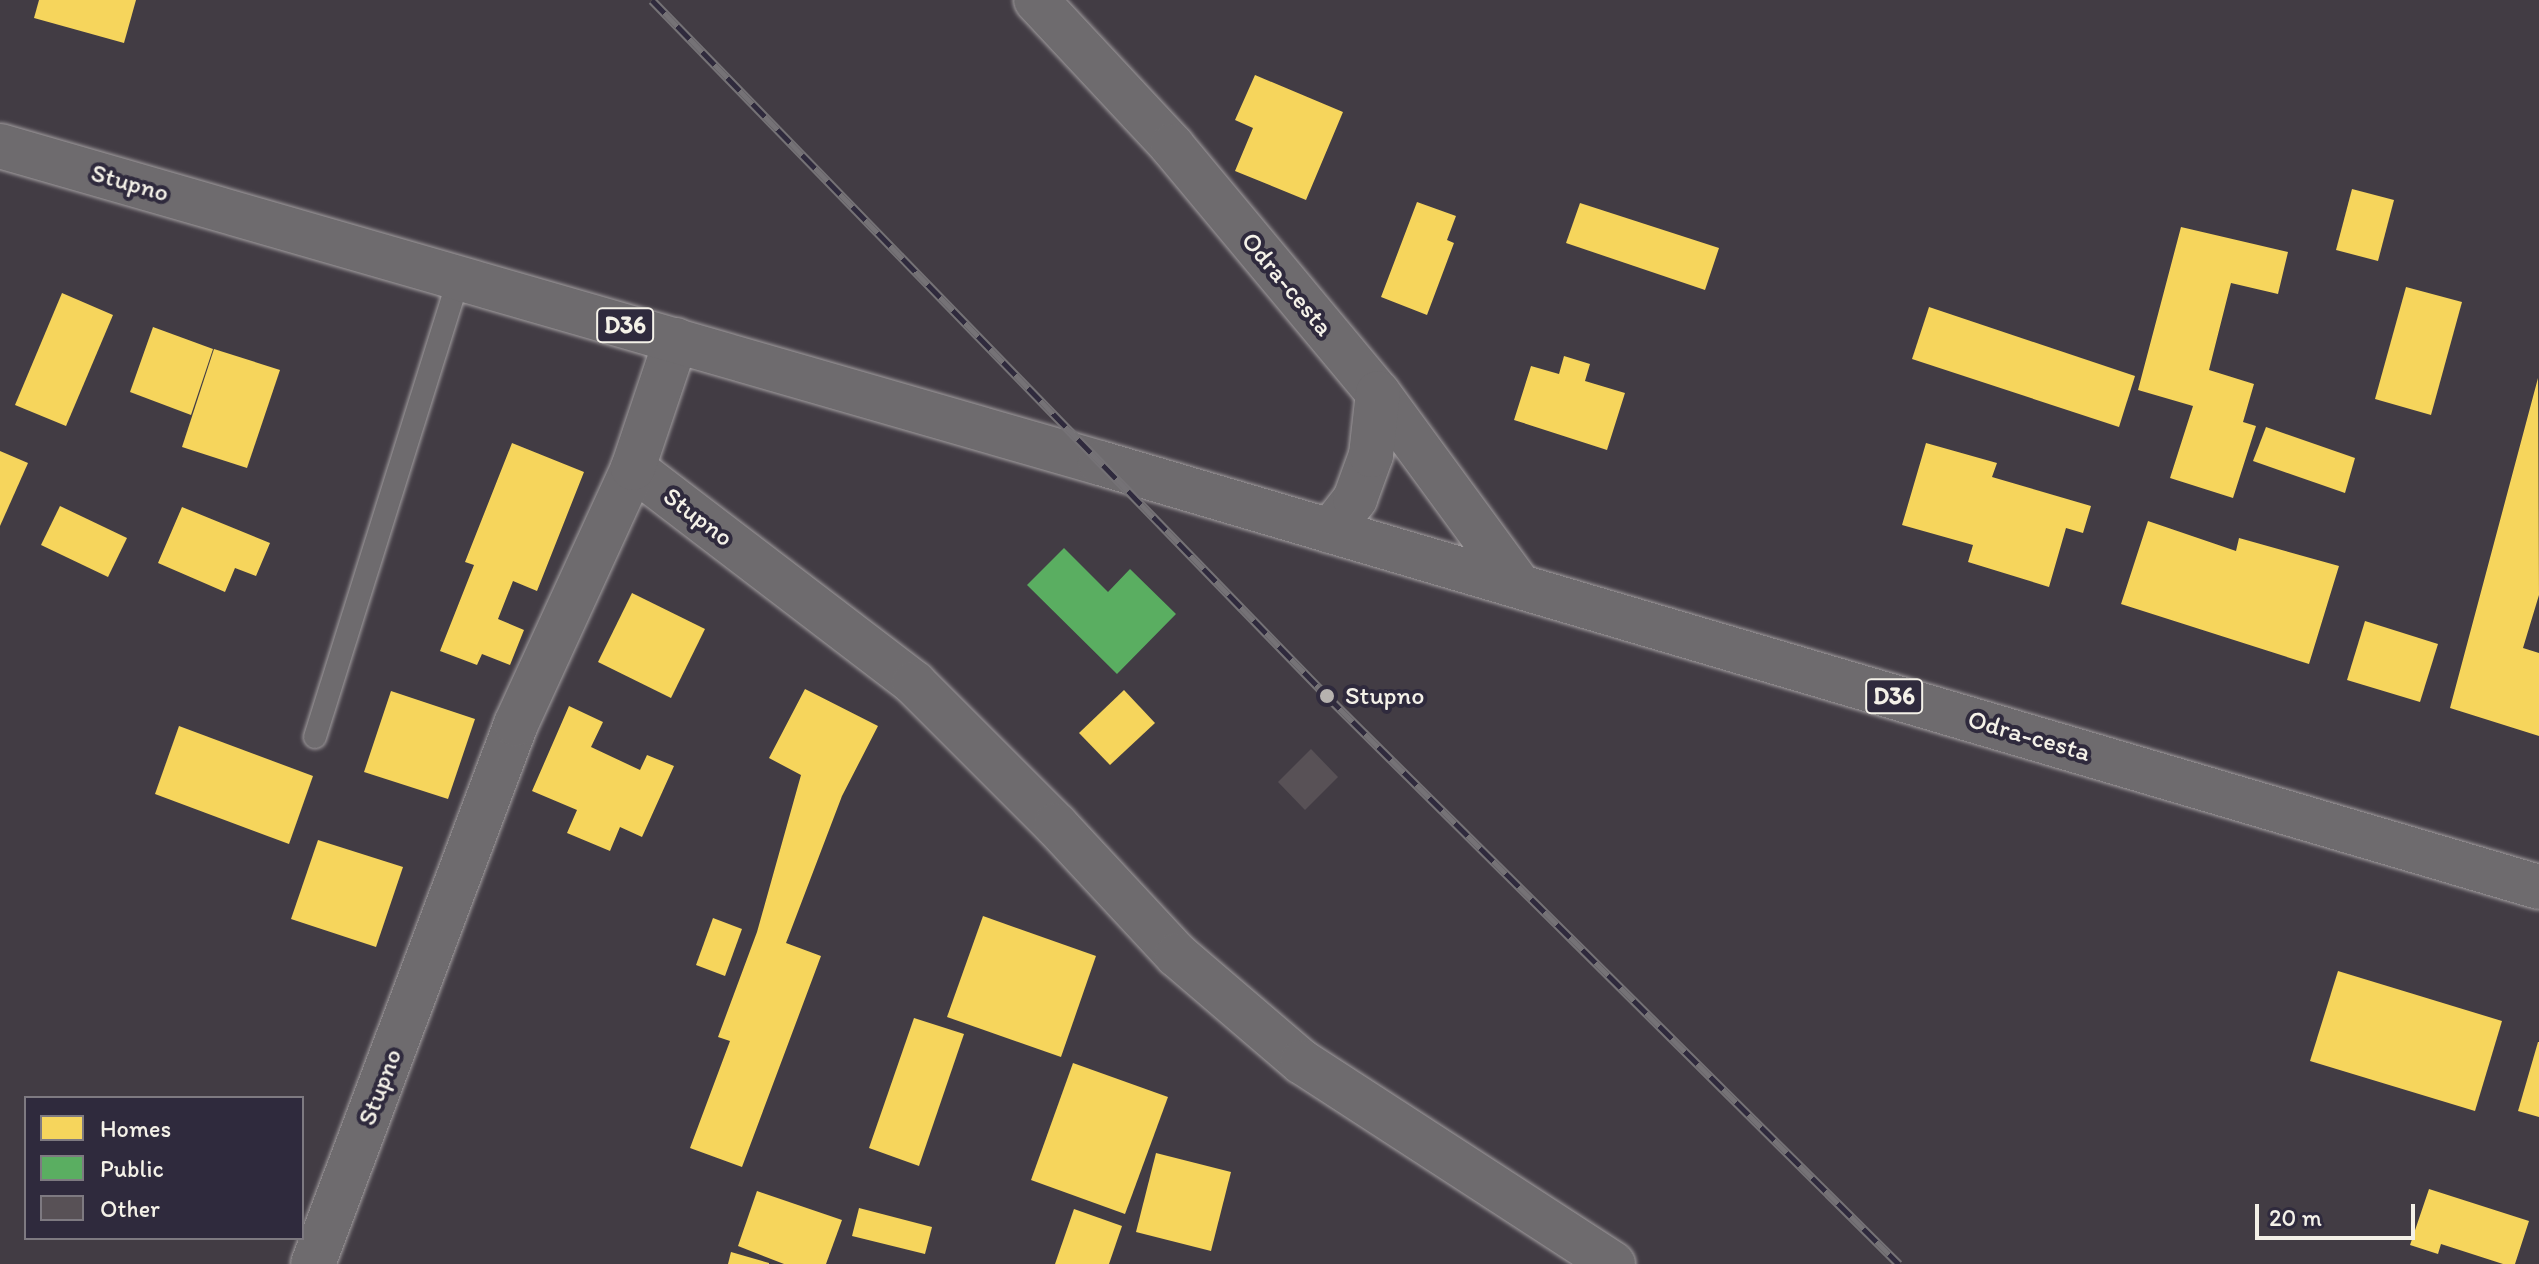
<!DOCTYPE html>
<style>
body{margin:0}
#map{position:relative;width:2539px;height:1264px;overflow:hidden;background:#423c44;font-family:Itim,sans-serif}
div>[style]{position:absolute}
.homes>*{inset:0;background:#f6d55c}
.public>*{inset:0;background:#5aae61}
.building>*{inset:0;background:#585156}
.roads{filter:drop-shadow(0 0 2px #a29ea0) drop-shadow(0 0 2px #a29ea0)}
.service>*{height:22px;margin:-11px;padding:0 11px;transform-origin:11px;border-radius:11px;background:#6e6b6e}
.minor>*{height:44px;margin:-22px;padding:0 22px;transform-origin:22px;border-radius:22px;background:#6e6b6e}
.primary>*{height:44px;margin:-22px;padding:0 22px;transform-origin:22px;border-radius:22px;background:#6e6b6e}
.rail>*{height:9px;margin-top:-4.5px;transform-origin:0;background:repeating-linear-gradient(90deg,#2f2a3d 0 18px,#757276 0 36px);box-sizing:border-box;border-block:2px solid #757276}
.dots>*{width:22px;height:22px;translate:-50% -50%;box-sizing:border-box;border:4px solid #2f2a3d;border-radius:50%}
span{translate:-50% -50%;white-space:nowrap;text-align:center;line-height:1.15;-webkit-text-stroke:8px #2f2a3d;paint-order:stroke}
.shield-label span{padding:2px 6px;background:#2f2a3d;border:2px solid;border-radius:6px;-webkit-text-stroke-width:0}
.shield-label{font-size:24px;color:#f4f1e8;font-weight:700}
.street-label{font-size:26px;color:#f4f1e8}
.poi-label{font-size:26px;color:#f4f1e8}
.left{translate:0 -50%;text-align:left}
.legend{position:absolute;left:24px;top:1096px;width:280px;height:144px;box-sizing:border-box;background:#2f2a3d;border:2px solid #7e7a81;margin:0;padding:10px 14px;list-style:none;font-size:24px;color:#f4f1e8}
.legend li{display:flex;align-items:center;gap:16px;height:40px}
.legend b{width:40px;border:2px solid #7e7a81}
.scale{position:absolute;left:2255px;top:1204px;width:160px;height:36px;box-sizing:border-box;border:4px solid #f4f1e8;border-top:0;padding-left:10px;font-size:24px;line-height:28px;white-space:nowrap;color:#f4f1e8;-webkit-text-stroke:6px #2f2a3d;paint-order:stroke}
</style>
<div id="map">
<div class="homes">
<div style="clip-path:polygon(39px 0,136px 0,124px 43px,34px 18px)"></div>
<div style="clip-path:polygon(1255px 75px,1343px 112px,1306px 200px,1235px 171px,1253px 128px,1235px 120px)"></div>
<div style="clip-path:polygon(2352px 189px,2394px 200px,2378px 261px,2336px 250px)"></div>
<div style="clip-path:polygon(1417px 202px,1456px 216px,1447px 240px,1454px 243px,1427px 315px,1381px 297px)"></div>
<div style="clip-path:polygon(1580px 203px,1719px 248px,1705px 290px,1566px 243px)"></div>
<div style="clip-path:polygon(2181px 227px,2288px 252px,2278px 294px,2231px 283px,2209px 370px,2254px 384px,2243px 422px,2256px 426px,2233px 498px,2170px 478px,2193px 406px,2138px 390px)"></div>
<div style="clip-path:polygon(2406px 287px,2462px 302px,2431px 415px,2375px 399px)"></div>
<div style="clip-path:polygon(62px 293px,113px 315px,66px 426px,15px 405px)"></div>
<div style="clip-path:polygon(1929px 307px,2135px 376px,2119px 427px,1912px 359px)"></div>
<div style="clip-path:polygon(153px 327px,213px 349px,191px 415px,130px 392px)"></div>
<div style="clip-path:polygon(214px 349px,280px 370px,247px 468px,182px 447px)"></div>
<div style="clip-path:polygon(1564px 356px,1590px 364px,1585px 381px,1625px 393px,1607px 450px,1514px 420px,1531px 366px,1559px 374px)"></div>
<div style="clip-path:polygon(2538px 378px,2539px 595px,2523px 648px,2539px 653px,2539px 736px,2450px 708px)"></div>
<div style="clip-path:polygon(2266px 427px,2355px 458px,2345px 493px,2253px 461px)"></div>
<div style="clip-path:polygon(512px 443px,584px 472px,537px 591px,513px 581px,498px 619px,524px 630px,510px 665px,482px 654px,477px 665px,440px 651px,474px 565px,465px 562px)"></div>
<div style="clip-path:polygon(1926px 443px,1997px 463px,1992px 477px,2091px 506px,2083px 533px,2066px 528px,2049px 587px,1968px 562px,1973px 545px,1902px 525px)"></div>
<div style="clip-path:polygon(0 451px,28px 463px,0 526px)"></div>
<div style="clip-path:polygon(60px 506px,127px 538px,108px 577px,41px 545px)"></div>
<div style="clip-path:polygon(182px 507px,270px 543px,256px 576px,235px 568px,225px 592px,158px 563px)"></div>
<div style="clip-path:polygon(2148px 521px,2236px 551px,2239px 538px,2339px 566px,2309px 664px,2121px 604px)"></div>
<div style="clip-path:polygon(632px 593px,705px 629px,671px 698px,598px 662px)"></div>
<div style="clip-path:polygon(2365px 621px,2438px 644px,2420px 702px,2347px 680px)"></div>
<div style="clip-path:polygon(805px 689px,878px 726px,842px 796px,786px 943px,821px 956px,742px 1167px,690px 1148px,730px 1041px,718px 1037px,757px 932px,801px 775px,769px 758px)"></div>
<div style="clip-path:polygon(1124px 690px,1155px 723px,1110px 765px,1079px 733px)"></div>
<div style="clip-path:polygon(391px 691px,475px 719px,448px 799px,364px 772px)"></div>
<div style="clip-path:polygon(569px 706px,603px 722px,591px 747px,640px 770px,647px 755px,674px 766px,642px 837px,620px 827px,610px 851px,567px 833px,577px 810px,532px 791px)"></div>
<div style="clip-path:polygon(179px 726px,313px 776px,289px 844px,155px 794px)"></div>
<div style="clip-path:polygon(318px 840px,403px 867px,376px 947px,291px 919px)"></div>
<div style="clip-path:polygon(983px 916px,1096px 956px,1061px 1057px,947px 1017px)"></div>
<div style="clip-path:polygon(713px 918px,742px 929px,725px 976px,696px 965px)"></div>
<div style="clip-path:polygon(2338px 971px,2502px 1021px,2475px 1111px,2310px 1061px)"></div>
<div style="clip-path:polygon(914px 1018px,964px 1034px,919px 1166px,869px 1148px)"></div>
<div style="clip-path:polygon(2538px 1042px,2539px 1042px,2539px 1117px,2518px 1111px)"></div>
<div style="clip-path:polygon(1073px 1063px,1168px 1097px,1125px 1214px,1031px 1180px)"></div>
<div style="clip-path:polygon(1156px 1153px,1231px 1172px,1211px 1251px,1136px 1232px)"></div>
<div style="clip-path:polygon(2429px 1189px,2529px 1221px,2515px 1264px,2503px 1264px,2441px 1244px,2438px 1254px,2410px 1245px)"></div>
<div style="clip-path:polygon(757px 1191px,842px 1220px,826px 1264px,784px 1264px,738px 1246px)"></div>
<div style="clip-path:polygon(859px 1208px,932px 1227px,925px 1254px,852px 1236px)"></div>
<div style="clip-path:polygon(1074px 1209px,1122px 1226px,1109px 1264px,1055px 1264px)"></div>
<div style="clip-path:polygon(731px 1252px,769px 1263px,769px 1264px,728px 1264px)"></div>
</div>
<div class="public">
<div style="clip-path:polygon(1064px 548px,1108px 592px,1130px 569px,1176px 614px,1117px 674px,1027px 585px)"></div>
</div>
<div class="building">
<div style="clip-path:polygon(1311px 749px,1338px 777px,1305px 810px,1278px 782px)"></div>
</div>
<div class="roads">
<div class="service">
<div style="left:315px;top:737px;width:481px;rotate:-72.6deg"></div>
</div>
<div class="minor">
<div style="left:1036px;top:0;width:200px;rotate:47deg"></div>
<div style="left:1172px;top:146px;width:322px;rotate:50.2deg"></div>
<div style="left:1378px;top:393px;width:239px;rotate:53.8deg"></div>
<div style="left:633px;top:468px;width:354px;rotate:37.4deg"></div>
<div style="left:914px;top:683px;width:201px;rotate:45deg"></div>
<div style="left:1056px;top:825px;width:178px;rotate:47.1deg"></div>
<div style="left:1177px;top:955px;width:165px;rotate:40.6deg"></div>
<div style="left:1302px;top:1062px;width:371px;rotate:33deg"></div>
<div style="left:1330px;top:531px;width:41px;rotate:-52deg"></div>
<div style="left:1355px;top:499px;width:47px;rotate:-70deg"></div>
<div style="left:1371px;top:455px;width:62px;rotate:-83.6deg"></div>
<div style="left:313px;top:1264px;width:577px;rotate:-69.4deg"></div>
<div style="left:516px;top:724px;width:281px;rotate:-65.4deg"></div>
<div style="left:633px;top:468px;width:135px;rotate:-71.4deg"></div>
</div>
<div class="primary">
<div style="left:0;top:146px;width:1145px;rotate:16.08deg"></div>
<div style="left:1100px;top:463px;width:1500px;rotate:16.42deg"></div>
</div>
</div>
<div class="rail">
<div style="left:652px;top:0;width:970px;rotate:45.88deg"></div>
<div style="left:1327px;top:696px;width:806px;rotate:44.8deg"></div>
</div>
<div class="dots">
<div style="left:1327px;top:696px;background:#b6b2af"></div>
</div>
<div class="shield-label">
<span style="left:625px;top:325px">D36</span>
<span style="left:1894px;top:696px">D36</span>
</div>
<div class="street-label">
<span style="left:130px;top:183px;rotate:16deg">Stupno</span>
<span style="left:1287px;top:284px;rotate:50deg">Odra-cesta</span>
<span style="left:698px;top:517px;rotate:37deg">Stupno</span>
<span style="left:2029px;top:736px;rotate:16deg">Odra-cesta</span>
<span style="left:380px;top:1087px;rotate:-69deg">Stupno</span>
</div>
<div class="poi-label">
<span class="left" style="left:1345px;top:696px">Stupno</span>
</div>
<ul class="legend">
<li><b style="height:22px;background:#f6d55c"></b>Homes</li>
<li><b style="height:22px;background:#5aae61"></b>Public</li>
<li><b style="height:22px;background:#585156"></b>Other</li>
</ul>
<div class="scale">20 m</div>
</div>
